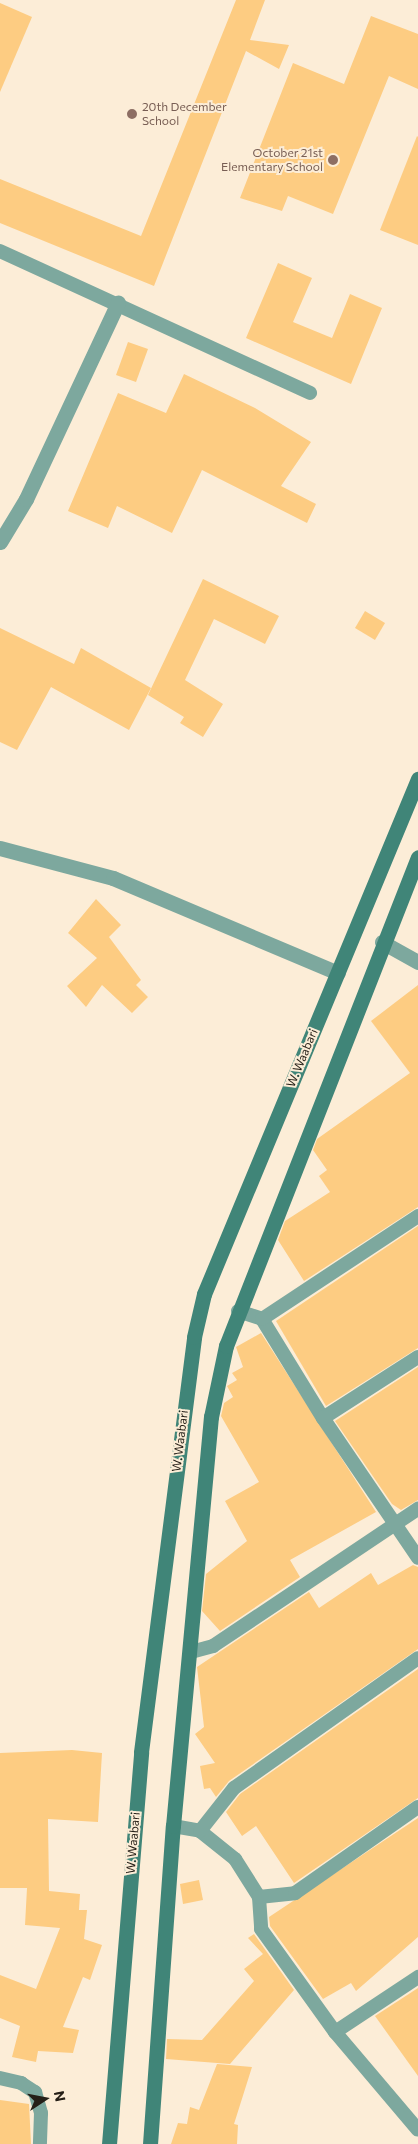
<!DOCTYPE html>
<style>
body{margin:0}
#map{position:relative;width:418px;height:2144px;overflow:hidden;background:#fcedd7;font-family:Commissioner,sans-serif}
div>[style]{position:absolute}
.building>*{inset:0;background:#fdcc82}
.lane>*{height:14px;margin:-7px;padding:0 7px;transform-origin:7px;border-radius:7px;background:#7da89e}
.street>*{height:15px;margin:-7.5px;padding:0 7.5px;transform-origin:7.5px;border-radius:7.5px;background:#7da89e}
.secondary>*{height:15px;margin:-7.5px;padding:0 7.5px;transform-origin:7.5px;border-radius:7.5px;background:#408578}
.dots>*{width:14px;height:14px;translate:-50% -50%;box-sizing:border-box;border:2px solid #fcedd7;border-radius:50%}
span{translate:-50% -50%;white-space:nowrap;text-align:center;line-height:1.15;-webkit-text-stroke:4px #fcedd7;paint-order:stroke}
.education-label{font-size:12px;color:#785e54}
.left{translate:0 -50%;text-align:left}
.right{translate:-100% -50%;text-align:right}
.street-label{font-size:12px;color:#251f17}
.north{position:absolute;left:20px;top:2074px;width:50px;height:50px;-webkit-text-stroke:4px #fcedd7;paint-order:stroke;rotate:79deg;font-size:14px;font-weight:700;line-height:20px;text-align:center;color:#251f17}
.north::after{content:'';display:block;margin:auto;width:18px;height:22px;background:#251f17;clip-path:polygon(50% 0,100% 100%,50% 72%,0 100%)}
</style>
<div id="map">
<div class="building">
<div style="clip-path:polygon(236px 0,265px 0,250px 40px,289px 45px,279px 69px,246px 51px,154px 286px,0 223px,0 179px,141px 236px)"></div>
<div style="clip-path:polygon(0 3px,32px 17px,0 92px)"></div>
<div style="clip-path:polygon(371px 16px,418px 34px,418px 89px,389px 76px,333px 214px,288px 196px,282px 211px,240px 198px,293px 63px,344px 84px)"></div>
<div style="clip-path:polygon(417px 136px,418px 137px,418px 245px,380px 230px)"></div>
<div style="clip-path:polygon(278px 263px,312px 278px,293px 322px,332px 338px,350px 294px,382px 308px,351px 384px,246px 338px)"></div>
<div style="clip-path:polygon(128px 342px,148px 349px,136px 382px,116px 375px)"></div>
<div style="clip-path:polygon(184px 374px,255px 408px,311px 442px,281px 486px,316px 504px,307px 523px,202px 470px,172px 533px,117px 506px,108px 528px,68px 511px,118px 393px,166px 413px)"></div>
<div style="clip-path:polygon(203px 579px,279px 616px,265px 644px,214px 619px,185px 680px,223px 704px,203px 737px,180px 723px,184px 717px,148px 695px)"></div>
<div style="clip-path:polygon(365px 611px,385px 623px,375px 640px,355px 628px)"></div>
<div style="clip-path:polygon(0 628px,74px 664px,81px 648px,151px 688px,129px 730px,51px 687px,17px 750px,0 742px)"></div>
<div style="clip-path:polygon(96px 899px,121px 925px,109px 937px,141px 980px,136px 985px,148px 997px,132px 1013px,102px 985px,86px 1007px,67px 986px,97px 958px,68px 933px)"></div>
<div style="clip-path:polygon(418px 985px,418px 1207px,304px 1281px,278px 1240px,285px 1221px,330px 1192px,319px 1176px,327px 1170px,313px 1150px,317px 1139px,410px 1073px,371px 1021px)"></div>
<div style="clip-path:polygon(418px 1226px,418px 1348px,326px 1406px,276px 1321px)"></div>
<div style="clip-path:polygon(261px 1333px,376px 1512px,290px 1560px,300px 1577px,220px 1631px,202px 1611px,206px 1574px,247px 1541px,225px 1501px,259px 1482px,221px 1416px,224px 1403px,233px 1397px,227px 1386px,237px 1380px,232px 1373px,243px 1367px,236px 1347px)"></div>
<div style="clip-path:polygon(418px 1367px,418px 1500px,401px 1510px,392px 1504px,335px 1421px)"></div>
<div style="clip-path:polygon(413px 1565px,418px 1567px,418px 1649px,229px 1781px,216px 1797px,210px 1788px,204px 1789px,200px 1766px,215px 1763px,195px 1734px,204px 1727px,197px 1667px,309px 1592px,319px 1608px,371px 1573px,378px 1585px)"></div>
<div style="clip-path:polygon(418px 1669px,418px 1798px,294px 1883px,256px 1826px,242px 1836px,226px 1812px,240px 1794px)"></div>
<div style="clip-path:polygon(72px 1750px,102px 1753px,98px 1822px,48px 1819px,49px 1891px,80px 1894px,79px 1910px,87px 1910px,84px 1939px,102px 1945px,90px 1980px,83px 1977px,63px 2027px,79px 2030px,73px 2053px,38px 2051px,36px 2062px,12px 2057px,20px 2026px,0 2018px,0 1975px,36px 1989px,60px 1928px,25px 1925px,27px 1888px,0 1888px,0 1753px)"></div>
<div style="clip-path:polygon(418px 1818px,418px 1937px,356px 1991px,351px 1983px,323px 1999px,270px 1926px,269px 1917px)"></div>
<div style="clip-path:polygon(199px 1880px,203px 1900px,183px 1904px,180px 1884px)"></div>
<div style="clip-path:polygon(254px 1934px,294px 1990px,230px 2064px,166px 2059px,167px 2039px,202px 2040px,254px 1981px,244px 1969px,263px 1954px,248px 1938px)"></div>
<div style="clip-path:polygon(418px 1988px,418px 2076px,375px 2016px)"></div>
<div style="clip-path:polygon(217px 2064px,252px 2067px,234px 2124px,238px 2125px,237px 2144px,171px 2144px,178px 2123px,187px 2124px,190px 2107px,199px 2110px)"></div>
<div style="clip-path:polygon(0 2100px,29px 2104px,31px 2144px,0 2144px)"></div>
</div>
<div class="lane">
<div style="left:0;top:251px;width:341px;rotate:24.6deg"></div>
<div style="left:238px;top:1311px;width:25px;rotate:18deg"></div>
<div style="left:262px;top:1319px;width:116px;rotate:58.4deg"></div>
<div style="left:323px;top:1418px;width:169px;rotate:55.8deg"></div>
<div style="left:262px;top:1319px;width:187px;rotate:-33.4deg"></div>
<div style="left:323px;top:1418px;width:113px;rotate:-32.7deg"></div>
<div style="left:191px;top:1652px;width:23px;rotate:-15deg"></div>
<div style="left:213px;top:1646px;width:247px;rotate:-33.8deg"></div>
<div style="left:173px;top:1826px;width:27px;rotate:10deg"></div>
<div style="left:200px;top:1831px;width:45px;rotate:38.7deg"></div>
<div style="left:235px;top:1859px;width:45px;rotate:57.7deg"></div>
<div style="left:259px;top:1897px;width:32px;rotate:86deg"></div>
<div style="left:261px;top:1929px;width:127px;rotate:54.3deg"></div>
<div style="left:335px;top:2032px;width:128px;rotate:49.7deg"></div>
<div style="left:200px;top:1831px;width:55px;rotate:-51.7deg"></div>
<div style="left:234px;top:1788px;width:225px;rotate:-35.2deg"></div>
<div style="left:259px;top:1897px;width:36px;rotate:-6deg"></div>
<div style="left:295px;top:1893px;width:150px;rotate:-35deg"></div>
<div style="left:335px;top:2032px;width:100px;rotate:-33.5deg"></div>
<div style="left:0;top:2078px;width:22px;rotate:13deg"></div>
<div style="left:21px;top:2083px;width:17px;rotate:33deg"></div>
<div style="left:35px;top:2092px;width:22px;rotate:74deg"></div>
<div style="left:41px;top:2113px;width:31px;rotate:92deg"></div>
</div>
<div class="street">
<div style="left:0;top:542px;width:50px;rotate:-58.8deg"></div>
<div style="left:26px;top:499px;width:217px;rotate:-64.9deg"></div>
<div style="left:0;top:848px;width:117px;rotate:14.9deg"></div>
<div style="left:113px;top:878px;width:244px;rotate:22.9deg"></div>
<div style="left:382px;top:942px;width:41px;rotate:29.1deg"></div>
</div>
<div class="secondary">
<div style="left:109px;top:2144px;width:393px;rotate:-85.3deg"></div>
<div style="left:141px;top:1752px;width:418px;rotate:-82.7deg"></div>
<div style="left:194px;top:1337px;width:44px;rotate:-76.9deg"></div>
<div style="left:204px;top:1294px;width:558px;rotate:-67.44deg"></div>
<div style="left:150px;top:2144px;width:319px;rotate:-85.9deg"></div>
<div style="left:173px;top:1826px;width:411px;rotate:-84.7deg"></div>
<div style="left:211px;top:1417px;width:73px;rotate:-78.1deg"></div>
<div style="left:226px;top:1346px;width:525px;rotate:-68.56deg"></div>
</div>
<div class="dots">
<div style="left:132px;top:114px;background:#8d6e63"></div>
<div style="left:333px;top:160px;background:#8d6e63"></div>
</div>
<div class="education-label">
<span class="left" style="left:142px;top:114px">20th December<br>School</span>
<span class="right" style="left:323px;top:160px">October 21st<br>Elementary School</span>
</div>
<div class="street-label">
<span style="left:302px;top:1058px;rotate:-67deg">W. Waabari</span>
<span style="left:180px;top:1441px;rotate:-83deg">W. Waabari</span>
<span style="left:133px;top:1843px;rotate:-85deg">W. Waabari</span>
</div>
<div class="north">N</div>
</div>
